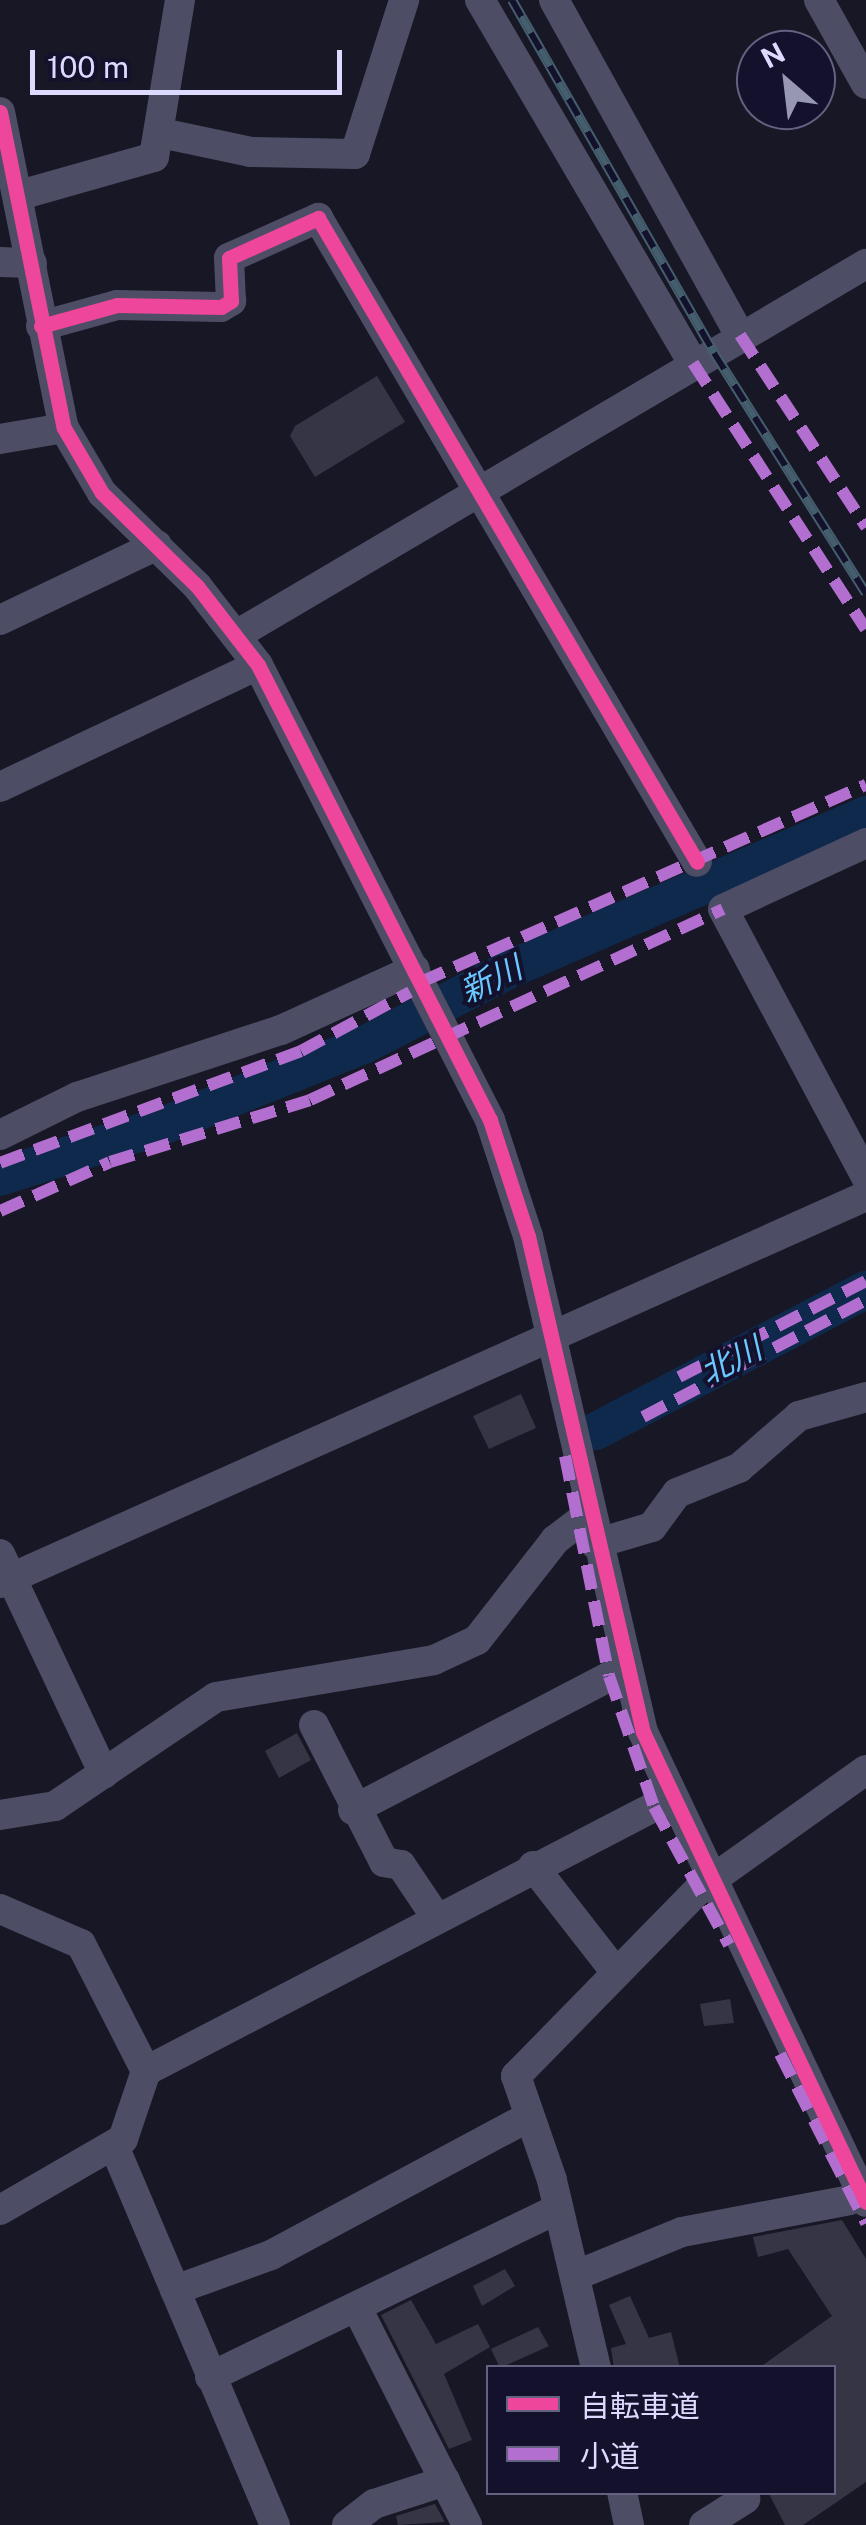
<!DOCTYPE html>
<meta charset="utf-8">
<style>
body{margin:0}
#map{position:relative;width:866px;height:2525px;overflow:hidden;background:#181725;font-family:"Public Sans","Noto Sans JP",sans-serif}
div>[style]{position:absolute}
.river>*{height:38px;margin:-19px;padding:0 19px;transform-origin:19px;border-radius:19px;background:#0e294b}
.building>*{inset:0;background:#363546}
.minor>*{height:30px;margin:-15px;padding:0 15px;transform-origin:15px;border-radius:15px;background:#4d4d66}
.rail>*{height:10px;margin-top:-5px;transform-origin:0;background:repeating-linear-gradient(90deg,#13112b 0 19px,#455e6e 0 38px);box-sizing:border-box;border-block:2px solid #455e6e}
.quiet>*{height:12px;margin-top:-6px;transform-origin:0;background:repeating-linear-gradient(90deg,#b36fd0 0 25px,transparent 0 37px)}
.cycleway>*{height:15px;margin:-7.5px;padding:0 7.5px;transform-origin:7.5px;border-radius:7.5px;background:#ed469a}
span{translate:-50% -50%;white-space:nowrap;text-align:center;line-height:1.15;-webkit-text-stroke:8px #13112b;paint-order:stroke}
.water-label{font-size:32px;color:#69c8ff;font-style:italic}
.legend{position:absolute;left:486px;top:2365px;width:350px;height:130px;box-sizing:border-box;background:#13112b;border:2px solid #636280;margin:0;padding:12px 18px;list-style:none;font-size:30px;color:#dcdbff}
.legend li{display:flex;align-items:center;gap:20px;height:50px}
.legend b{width:50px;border:2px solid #636280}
.north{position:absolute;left:736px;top:30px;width:100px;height:100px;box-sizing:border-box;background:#13112b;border:2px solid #636280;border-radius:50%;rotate:332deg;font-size:28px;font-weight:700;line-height:40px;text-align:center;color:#dcdbff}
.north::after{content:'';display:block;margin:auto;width:35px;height:45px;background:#9796b3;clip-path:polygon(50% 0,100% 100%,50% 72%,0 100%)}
.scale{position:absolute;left:30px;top:50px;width:312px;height:45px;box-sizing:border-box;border:5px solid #dcdbff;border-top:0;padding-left:12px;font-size:30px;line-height:35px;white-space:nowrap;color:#dcdbff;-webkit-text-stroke:8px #13112b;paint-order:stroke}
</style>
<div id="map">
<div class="river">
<div style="left:0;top:1177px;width:175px;rotate:-17.6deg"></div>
<div style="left:167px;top:1124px;width:212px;rotate:-21.9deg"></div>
<div style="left:364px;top:1045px;width:162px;rotate:-27.5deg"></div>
<div style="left:508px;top:970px;width:390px;rotate:-23.4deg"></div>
<div style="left:596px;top:1431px;width:305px;rotate:-27.6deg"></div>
</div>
<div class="building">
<div style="clip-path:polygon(377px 376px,405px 422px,315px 477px,290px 436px,295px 426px)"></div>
<div style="clip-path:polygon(521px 1394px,536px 1428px,489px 1449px,473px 1416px)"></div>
<div style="clip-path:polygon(297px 1733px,311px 1760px,279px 1778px,265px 1751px)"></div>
<div style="clip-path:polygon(730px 1999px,734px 2023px,704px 2026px,700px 2004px)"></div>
<div style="clip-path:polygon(842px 2220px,866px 2259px,866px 2482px,803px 2525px,785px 2525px,768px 2492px,834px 2492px,834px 2368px,759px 2368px,832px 2316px,788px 2249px,758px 2257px,753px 2237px)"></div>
<div style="clip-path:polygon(505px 2269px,515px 2286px,482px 2306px,473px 2286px)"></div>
<div style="clip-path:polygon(630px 2296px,649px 2338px,671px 2332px,680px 2368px,614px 2368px,611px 2348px,626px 2344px,609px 2305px)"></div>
<div style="clip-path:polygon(411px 2300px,436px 2344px,478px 2324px,490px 2347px,444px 2374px,472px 2440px,449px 2449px,381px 2315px)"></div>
<div style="clip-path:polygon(538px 2327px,549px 2346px,500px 2368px,491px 2349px)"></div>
<div style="clip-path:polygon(435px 2504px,445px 2522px,398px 2525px,396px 2516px)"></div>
</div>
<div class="minor">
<div style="left:480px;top:0;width:421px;rotate:59.6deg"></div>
<div style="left:554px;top:0;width:383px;rotate:61deg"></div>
<div style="left:819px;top:0;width:96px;rotate:60.8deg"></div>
<div style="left:0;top:112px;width:322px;rotate:78.6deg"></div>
<div style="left:64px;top:428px;width:75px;rotate:59.7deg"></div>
<div style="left:102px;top:493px;width:133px;rotate:44.4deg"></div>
<div style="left:197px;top:586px;width:100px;rotate:52.3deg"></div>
<div style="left:258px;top:665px;width:511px;rotate:62.98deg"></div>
<div style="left:490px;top:1120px;width:122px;rotate:71.9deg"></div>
<div style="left:528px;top:1236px;width:509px;rotate:76.95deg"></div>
<div style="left:643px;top:1732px;width:520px;rotate:64.62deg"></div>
<div style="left:161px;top:133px;width:92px;rotate:11.9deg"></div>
<div style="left:251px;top:152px;width:104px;rotate:1.1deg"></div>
<div style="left:355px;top:154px;width:162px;rotate:-72.3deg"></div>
<div style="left:20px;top:195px;width:139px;rotate:-15.8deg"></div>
<div style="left:154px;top:157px;width:159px;rotate:-80.6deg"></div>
<div style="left:0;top:262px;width:32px;rotate:2deg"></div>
<div style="left:41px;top:326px;width:79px;rotate:-15.4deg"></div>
<div style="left:117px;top:305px;width:104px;rotate:1.1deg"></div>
<div style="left:221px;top:307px;width:12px;rotate:-31deg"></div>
<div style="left:231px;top:301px;width:43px;rotate:-92.7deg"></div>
<div style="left:229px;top:258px;width:98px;rotate:-24.2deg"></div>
<div style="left:318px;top:218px;width:747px;rotate:59.52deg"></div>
<div style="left:0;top:439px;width:65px;rotate:-9.8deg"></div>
<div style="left:0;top:620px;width:174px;rotate:-25.5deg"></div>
<div style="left:238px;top:634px;width:729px;rotate:-30.51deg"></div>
<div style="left:0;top:787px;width:285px;rotate:-25.3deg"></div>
<div style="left:866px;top:843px;width:157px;rotate:155.2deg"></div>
<div style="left:723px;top:909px;width:304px;rotate:61.9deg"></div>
<div style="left:0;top:1135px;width:86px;rotate:-26.3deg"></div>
<div style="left:77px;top:1097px;width:215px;rotate:-18.2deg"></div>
<div style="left:281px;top:1030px;width:147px;rotate:-24.5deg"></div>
<div style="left:595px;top:1544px;width:59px;rotate:-16.6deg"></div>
<div style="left:652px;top:1527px;width:42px;rotate:-53.7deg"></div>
<div style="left:677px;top:1493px;width:67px;rotate:-22deg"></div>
<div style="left:739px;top:1468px;width:79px;rotate:-40.9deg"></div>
<div style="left:799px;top:1416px;width:70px;rotate:-15.8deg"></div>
<div style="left:0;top:1554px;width:243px;rotate:64.7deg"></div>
<div style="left:0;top:1583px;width:949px;rotate:-24.08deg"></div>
<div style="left:314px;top:1725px;width:154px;rotate:62.9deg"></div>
<div style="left:384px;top:1862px;width:17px;rotate:10deg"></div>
<div style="left:401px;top:1865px;width:63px;rotate:56.1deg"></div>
<div style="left:353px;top:1810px;width:305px;rotate:-27.5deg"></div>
<div style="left:0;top:1815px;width:56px;rotate:-9.3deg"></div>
<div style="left:55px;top:1806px;width:194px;rotate:-34.1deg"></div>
<div style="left:216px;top:1697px;width:221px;rotate:-9.6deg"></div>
<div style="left:434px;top:1660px;width:47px;rotate:-24.9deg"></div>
<div style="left:477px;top:1640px;width:127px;rotate:-52deg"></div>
<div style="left:555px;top:1540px;width:43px;rotate:-37.4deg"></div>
<div style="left:533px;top:1866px;width:132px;rotate:52.1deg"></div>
<div style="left:0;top:1909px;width:88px;rotate:23.4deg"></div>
<div style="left:81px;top:1944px;width:143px;rotate:62.9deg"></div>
<div style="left:114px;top:2146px;width:412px;rotate:67deg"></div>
<div style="left:0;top:2210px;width:142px;rotate:-30deg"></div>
<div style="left:123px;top:2139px;width:72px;rotate:-71.3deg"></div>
<div style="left:146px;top:2071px;width:590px;rotate:-27.48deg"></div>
<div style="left:577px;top:2275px;width:113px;rotate:-22.3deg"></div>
<div style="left:682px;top:2232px;width:170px;rotate:-10.8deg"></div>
<div style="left:849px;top:2200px;width:22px;rotate:-39deg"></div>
<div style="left:175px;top:2290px;width:102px;rotate:-20deg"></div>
<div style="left:271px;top:2255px;width:289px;rotate:-28.2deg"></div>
<div style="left:359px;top:2312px;width:239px;rotate:63.1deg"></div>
<div style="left:596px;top:2368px;width:193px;rotate:-103.2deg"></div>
<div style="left:552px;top:2180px;width:110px;rotate:-109.1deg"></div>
<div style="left:516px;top:2076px;width:262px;rotate:-45.6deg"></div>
<div style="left:699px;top:1889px;width:205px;rotate:-35.5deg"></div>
<div style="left:210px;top:2377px;width:383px;rotate:-25.8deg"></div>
<div style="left:622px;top:2492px;width:34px;rotate:78deg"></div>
<div style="left:347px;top:2525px;width:34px;rotate:-38deg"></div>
<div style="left:374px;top:2504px;width:75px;rotate:-17.9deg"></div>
<div style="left:704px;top:2525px;width:49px;rotate:-32.4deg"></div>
</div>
<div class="rail">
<div style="left:512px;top:0;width:407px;rotate:60.2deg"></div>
<div style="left:714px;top:353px;width:284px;rotate:57.7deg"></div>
</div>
<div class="quiet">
<div style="left:740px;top:335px;width:230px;rotate:56.7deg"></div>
<div style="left:693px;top:363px;width:317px;rotate:57deg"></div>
<div style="left:421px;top:982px;width:487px;rotate:-23.9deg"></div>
<div style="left:0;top:1163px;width:321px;rotate:-20.4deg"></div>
<div style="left:301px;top:1051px;width:124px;rotate:-28.4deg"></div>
<div style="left:0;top:1211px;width:120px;rotate:-24deg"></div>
<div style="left:110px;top:1162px;width:209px;rotate:-17.2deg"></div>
<div style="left:310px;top:1100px;width:455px;rotate:-24.8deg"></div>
<div style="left:679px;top:1377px;width:210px;rotate:-27.2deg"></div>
<div style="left:643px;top:1417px;width:252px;rotate:-27.7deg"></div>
<div style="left:565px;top:1456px;width:224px;rotate:78.7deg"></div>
<div style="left:609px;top:1676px;width:139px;rotate:71deg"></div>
<div style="left:654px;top:1807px;width:157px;rotate:61.5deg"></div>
<div style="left:780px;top:2054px;width:190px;rotate:63deg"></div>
</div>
<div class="cycleway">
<div style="left:0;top:112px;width:322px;rotate:78.6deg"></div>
<div style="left:64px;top:428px;width:75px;rotate:59.7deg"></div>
<div style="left:102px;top:493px;width:133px;rotate:44.4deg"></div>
<div style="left:197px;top:586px;width:100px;rotate:52.3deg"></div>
<div style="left:258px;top:665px;width:511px;rotate:62.98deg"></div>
<div style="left:490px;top:1120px;width:122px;rotate:71.9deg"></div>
<div style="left:528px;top:1236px;width:509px;rotate:76.95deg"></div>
<div style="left:643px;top:1732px;width:520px;rotate:64.62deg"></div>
<div style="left:41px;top:326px;width:79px;rotate:-15.4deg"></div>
<div style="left:117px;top:305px;width:104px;rotate:1.1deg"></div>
<div style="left:221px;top:307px;width:12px;rotate:-31deg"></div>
<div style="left:231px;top:301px;width:43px;rotate:-92.7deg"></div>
<div style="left:229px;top:258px;width:98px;rotate:-24.2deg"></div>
<div style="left:318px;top:218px;width:747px;rotate:59.52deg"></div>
</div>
<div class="water-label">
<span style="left:491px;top:980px;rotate:-26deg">新川</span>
<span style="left:731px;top:1361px;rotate:-27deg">北川</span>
</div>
<ul class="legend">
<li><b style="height:12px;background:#ed469a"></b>自転車道</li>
<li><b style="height:12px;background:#b36fd0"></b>小道</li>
</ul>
<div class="north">N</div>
<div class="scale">100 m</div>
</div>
